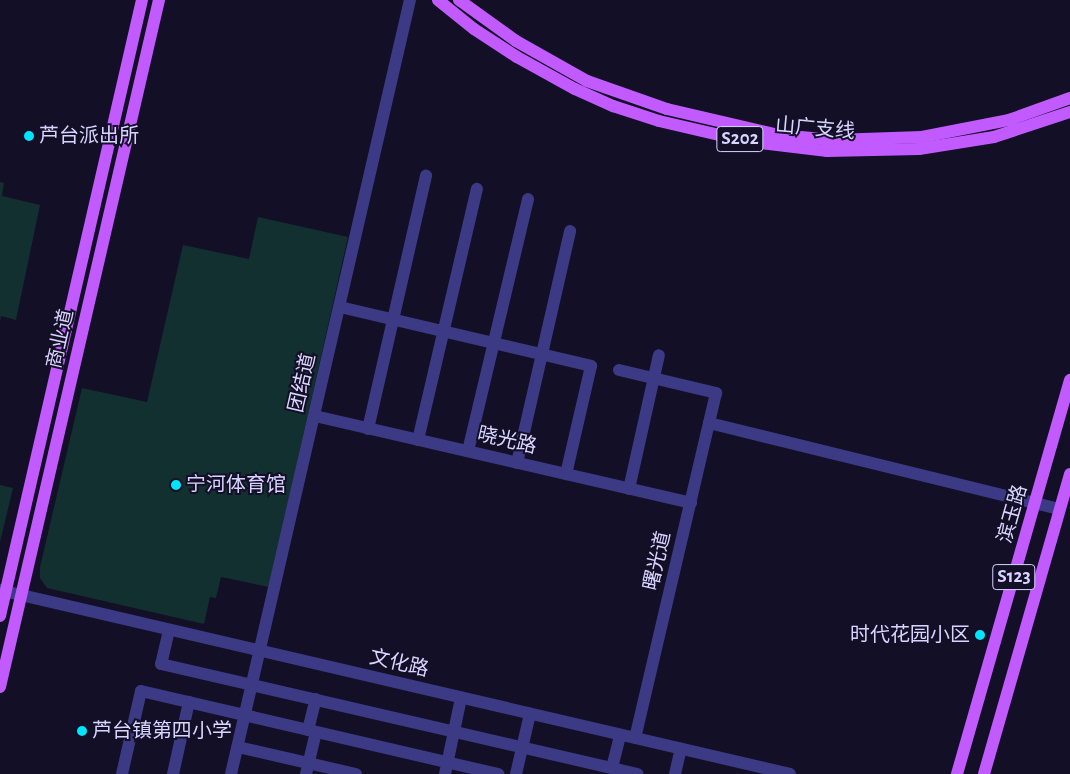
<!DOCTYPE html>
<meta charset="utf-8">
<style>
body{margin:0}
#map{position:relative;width:1070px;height:774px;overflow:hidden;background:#130f26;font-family:"Alegreya Sans","Noto Sans SC",sans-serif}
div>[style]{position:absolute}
.green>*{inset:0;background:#12302f}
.minor>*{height:12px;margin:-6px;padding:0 6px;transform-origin:6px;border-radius:6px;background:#3d3a85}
.major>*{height:12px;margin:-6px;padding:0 6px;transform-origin:6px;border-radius:6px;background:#c25bff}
.dots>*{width:14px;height:14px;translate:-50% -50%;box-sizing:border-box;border:2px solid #130f26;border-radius:50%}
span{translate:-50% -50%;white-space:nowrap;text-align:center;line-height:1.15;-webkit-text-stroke:4px #130f26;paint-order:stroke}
.shield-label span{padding:1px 4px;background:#130f26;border:1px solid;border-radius:4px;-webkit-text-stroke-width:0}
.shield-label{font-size:19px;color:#d9d4ff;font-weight:700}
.street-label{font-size:20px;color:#d9d4ff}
.poi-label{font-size:20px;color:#d9d4ff}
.left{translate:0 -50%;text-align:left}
.right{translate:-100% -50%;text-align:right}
</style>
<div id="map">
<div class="green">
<div style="clip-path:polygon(0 182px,4px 183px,2px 196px,40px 205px,16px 320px,1px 316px,0 322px)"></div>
<div style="clip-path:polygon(258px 217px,348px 237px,269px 587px,221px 577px,216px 598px,210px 597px,204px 624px,47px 588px,40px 578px,40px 567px,82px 388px,147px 402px,183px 245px,249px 259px)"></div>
<div style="clip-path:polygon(0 485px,13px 488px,0 542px)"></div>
</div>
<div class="minor">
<div style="left:340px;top:307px;width:258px;rotate:13.2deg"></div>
<div style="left:591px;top:366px;width:111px;rotate:103deg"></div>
<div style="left:619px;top:370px;width:100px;rotate:13.3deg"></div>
<div style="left:716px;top:393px;width:354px;rotate:103.2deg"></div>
<div style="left:315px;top:416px;width:386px;rotate:13deg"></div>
<div style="left:709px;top:423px;width:361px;rotate:13.8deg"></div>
<div style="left:368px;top:429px;width:260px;rotate:-77.1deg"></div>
<div style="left:418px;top:440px;width:258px;rotate:-76.8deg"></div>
<div style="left:468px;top:451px;width:259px;rotate:-76.6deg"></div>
<div style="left:517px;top:463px;width:238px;rotate:-77.1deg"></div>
<div style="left:629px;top:489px;width:137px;rotate:-77.4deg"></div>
<div style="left:0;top:590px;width:811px;rotate:13.11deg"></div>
<div style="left:169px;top:630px;width:35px;rotate:103deg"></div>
<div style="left:161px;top:664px;width:489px;rotate:13deg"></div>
<div style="left:308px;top:730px;width:32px;rotate:-76deg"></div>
<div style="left:238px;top:747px;width:121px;rotate:12.9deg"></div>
<div style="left:612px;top:768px;width:34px;rotate:-76deg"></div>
<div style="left:122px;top:774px;width:85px;rotate:-77.1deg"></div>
<div style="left:141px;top:691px;width:367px;rotate:13.1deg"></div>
<div style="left:173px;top:774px;width:74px;rotate:-77.5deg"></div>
<div style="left:231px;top:774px;width:794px;rotate:-76.98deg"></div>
<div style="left:306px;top:774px;width:43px;rotate:-76.6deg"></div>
<div style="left:445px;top:774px;width:78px;rotate:-78.1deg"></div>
<div style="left:516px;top:774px;width:62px;rotate:-76.9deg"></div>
<div style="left:675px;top:774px;width:26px;rotate:-77deg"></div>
</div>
<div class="major">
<div style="left:438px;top:0;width:46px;rotate:38.9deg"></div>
<div style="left:474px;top:29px;width:51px;rotate:33.1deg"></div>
<div style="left:517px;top:57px;width:66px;rotate:28.9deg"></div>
<div style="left:575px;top:89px;width:42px;rotate:24.1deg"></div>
<div style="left:613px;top:106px;width:48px;rotate:18.1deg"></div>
<div style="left:659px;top:121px;width:88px;rotate:13.1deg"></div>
<div style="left:745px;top:141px;width:83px;rotate:7deg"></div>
<div style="left:827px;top:151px;width:92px;rotate:-1.2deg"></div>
<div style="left:919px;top:149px;width:76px;rotate:-9.1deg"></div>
<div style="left:994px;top:137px;width:80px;rotate:-18.2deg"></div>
<div style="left:459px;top:0;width:70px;rotate:35.7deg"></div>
<div style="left:516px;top:41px;width:81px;rotate:29.4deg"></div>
<div style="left:587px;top:81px;width:85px;rotate:19.3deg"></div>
<div style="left:667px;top:109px;width:115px;rotate:13.1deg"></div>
<div style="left:779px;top:135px;width:55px;rotate:5.2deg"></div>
<div style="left:834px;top:140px;width:88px;rotate:-2deg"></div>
<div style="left:922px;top:137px;width:89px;rotate:-11.1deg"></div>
<div style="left:1009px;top:120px;width:65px;rotate:-19.8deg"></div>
<div style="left:0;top:616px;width:632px;rotate:-77.02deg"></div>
<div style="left:0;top:687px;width:705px;rotate:-76.97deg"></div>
<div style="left:957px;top:774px;width:410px;rotate:-74deg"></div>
<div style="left:984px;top:774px;width:312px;rotate:-74deg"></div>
</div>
<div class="dots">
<div style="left:29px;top:136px;background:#00e5ff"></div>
<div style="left:176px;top:485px;background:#00e5ff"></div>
<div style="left:980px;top:635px;background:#00e5ff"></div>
<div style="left:82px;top:731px;background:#00e5ff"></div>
</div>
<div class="shield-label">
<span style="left:740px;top:139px">S202</span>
<span style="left:1014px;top:577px">S123</span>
</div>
<div class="street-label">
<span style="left:815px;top:129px;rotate:5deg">山广支线</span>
<span style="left:61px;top:339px;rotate:-77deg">商业道</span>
<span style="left:303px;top:383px;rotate:-77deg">团结道</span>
<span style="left:507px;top:441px;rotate:13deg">晓光路</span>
<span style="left:1013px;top:514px;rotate:-74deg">滨玉路</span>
<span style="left:658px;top:561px;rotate:-77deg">曙光道</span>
<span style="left:399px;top:664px;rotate:13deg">文化路</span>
</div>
<div class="poi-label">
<span class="left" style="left:39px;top:136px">芦台派出所</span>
<span class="left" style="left:186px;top:485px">宁河体育馆</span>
<span class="right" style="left:970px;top:635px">时代花园小区</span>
<span class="left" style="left:92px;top:731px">芦台镇第四小学</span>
</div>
</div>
